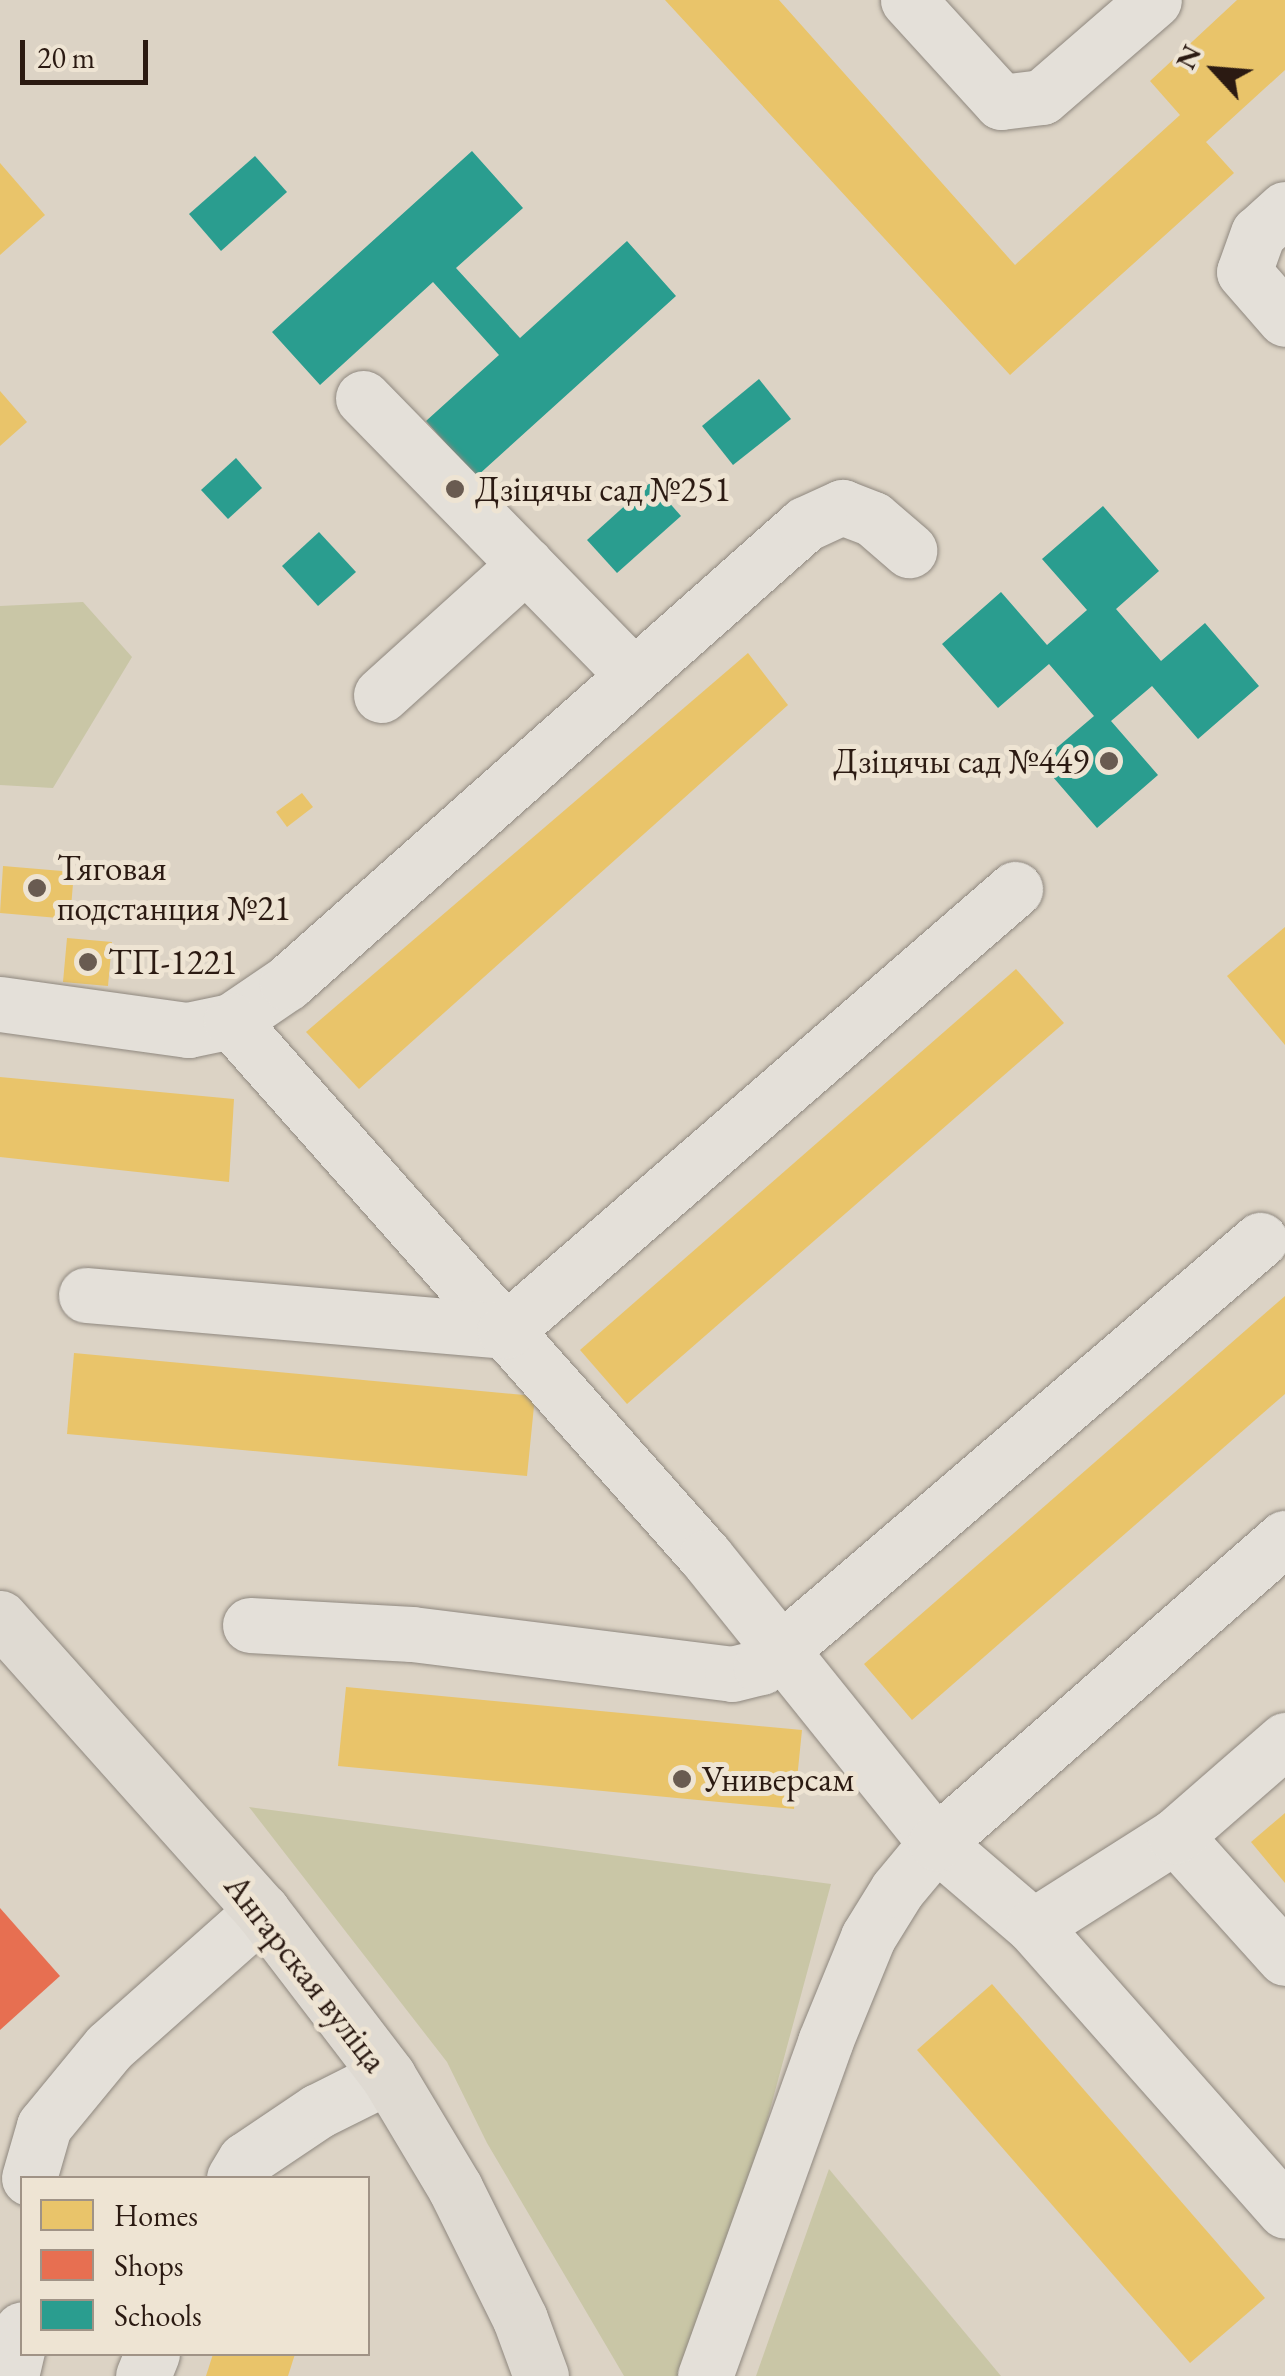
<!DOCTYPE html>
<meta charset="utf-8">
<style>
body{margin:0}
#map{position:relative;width:1285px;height:2376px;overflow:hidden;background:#dcd3c5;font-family:"EB Garamond",serif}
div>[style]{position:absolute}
.green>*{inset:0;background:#c9c6a6}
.homes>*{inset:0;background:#e9c46a}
.shops>*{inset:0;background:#e76f51}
.schools>*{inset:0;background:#2a9d8f}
.roads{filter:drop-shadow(0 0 2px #8f887f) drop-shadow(0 0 2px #8f887f)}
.minor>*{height:55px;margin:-27.5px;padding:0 27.5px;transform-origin:27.5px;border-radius:27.5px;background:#e4e0d9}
.major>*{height:55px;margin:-27.5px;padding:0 27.5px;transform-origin:27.5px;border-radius:27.5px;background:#dfdad2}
.dots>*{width:28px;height:28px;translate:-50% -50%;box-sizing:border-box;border:5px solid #eee4d3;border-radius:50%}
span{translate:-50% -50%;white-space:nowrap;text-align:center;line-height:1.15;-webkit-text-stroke:10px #eee4d3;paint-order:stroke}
.poi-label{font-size:35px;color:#2b1a12}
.left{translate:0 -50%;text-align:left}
.right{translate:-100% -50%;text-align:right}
.street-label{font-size:35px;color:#2b1a12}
.legend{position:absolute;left:20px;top:2176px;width:350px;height:180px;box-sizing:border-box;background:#eee4d3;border:2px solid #a09386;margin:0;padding:12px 18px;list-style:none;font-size:30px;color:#2b1a12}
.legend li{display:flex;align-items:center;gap:20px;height:50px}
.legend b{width:50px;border:2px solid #a09386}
.north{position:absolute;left:1165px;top:20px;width:100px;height:100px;-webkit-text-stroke:8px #eee4d3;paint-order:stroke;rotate:296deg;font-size:28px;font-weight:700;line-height:40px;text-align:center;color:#2b1a12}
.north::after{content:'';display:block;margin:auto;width:35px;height:45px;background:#2b1a12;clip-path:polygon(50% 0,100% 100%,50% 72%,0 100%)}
.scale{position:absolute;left:20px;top:40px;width:128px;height:45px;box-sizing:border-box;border:5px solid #2b1a12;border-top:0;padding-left:12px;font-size:30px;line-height:35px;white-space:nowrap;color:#2b1a12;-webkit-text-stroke:8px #eee4d3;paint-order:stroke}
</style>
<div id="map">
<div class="green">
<div style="clip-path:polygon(83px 602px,132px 657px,53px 788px,0 785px,0 606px)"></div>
<div style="clip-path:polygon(249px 1807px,831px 1884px,698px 2376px,624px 2376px,487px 2143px,447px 2062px)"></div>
<div style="clip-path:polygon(829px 2169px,1001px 2376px,756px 2376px)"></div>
</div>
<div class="homes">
<div style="clip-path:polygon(665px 0,779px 0,1015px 265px,1180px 115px,1150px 81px,1237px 0,1285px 0,1285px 70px,1206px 142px,1234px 173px,1010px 375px)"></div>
<div style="clip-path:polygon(0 163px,45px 215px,0 255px)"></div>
<div style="clip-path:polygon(0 391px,27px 422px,0 446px)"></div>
<div style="clip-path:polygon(748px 653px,788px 705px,359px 1089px,306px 1032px)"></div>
<div style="clip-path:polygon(302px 793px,313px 807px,287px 827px,276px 812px)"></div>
<div style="clip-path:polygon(3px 866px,74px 872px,70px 919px,0 913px)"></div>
<div style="clip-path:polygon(1285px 927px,1285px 1045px,1227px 976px)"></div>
<div style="clip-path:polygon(67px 938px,112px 942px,108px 986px,63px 982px)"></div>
<div style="clip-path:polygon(1016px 969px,1064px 1023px,627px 1404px,580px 1350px)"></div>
<div style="clip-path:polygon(0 1077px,234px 1099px,229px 1182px,0 1157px)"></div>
<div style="clip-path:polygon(1285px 1296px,1285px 1394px,912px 1720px,864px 1664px)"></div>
<div style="clip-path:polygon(74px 1353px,535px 1396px,527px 1476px,67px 1434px)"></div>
<div style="clip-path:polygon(346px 1687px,802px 1730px,794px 1809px,338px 1766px)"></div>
<div style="clip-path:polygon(1285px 1813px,1285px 1883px,1251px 1842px)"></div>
<div style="clip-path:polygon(992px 1984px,1265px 2298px,1190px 2363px,917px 2050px)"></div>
<div style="clip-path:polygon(213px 2354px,295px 2354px,288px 2376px,206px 2376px)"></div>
</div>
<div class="shops">
<div style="clip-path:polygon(0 1908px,60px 1976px,0 2030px)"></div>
</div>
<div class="schools">
<div style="clip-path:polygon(472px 151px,523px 208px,456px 268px,520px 338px,627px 241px,676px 296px,476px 477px,426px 421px,499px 355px,433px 282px,320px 385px,272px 332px)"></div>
<div style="clip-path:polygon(255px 156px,287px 192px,221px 251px,189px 214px)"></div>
<div style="clip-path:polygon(759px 379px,791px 419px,733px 465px,702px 426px)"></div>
<div style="clip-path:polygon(236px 458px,262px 488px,228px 519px,201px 490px)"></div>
<div style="clip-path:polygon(651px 482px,681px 516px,617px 573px,587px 540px)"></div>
<div style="clip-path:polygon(1103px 506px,1159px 571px,1116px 609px,1161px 661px,1205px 623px,1259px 686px,1198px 739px,1152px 686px,1111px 721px,1158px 775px,1097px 828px,1040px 762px,1094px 716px,1049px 664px,998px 708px,942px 644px,1001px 592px,1047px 645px,1087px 610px,1042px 559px)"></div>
<div style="clip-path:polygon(319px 532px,356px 572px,318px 606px,282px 566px)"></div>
</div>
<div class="roads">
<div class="minor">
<div style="left:908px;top:0;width:138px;rotate:47.6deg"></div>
<div style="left:1001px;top:102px;width:41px;rotate:-7deg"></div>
<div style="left:1042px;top:97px;width:148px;rotate:-40.9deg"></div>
<div style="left:1285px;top:209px;width:36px;rotate:138deg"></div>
<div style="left:1258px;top:233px;width:41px;rotate:109.7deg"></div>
<div style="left:1244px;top:272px;width:62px;rotate:48.9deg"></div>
<div style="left:363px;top:398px;width:383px;rotate:45.7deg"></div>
<div style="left:381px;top:695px;width:195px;rotate:-42.1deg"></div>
<div style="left:0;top:1004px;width:190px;rotate:7.9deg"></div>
<div style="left:188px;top:1030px;width:44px;rotate:-11.8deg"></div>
<div style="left:231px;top:1021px;width:68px;rotate:-34.2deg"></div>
<div style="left:287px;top:983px;width:692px;rotate:-41.54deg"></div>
<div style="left:805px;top:524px;width:41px;rotate:-24.7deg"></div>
<div style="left:842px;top:507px;width:33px;rotate:21deg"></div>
<div style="left:873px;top:519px;width:48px;rotate:40.7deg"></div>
<div style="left:231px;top:1021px;width:716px;rotate:48.45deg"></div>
<div style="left:706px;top:1557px;width:367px;rotate:51.2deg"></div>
<div style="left:936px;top:1843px;width:128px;rotate:40.6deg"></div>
<div style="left:1033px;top:1926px;width:380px;rotate:48.5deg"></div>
<div style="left:86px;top:1295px;width:421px;rotate:4.9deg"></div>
<div style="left:505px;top:1331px;width:675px;rotate:-40.91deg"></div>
<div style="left:250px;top:1625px;width:162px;rotate:3.2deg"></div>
<div style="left:412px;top:1634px;width:322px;rotate:7.1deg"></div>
<div style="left:732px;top:1674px;width:30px;rotate:-14deg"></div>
<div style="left:761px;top:1667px;width:657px;rotate:-40.55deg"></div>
<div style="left:1175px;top:1836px;width:164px;rotate:48deg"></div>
<div style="left:1033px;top:1926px;width:168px;rotate:-32.4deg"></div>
<div style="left:1175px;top:1836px;width:146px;rotate:-41.1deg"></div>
<div style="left:29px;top:2178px;width:54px;rotate:-73.9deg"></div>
<div style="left:44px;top:2126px;width:102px;rotate:-50.6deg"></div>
<div style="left:109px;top:2047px;width:205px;rotate:-41.6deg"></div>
<div style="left:234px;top:2178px;width:21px;rotate:-59deg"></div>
<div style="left:245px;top:2160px;width:88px;rotate:-33.9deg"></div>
<div style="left:318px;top:2111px;width:78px;rotate:-26.6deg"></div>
<div style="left:11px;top:2376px;width:48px;rotate:-76.8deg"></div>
<div style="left:143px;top:2376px;width:24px;rotate:-68deg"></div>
<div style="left:705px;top:2376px;width:355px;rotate:-70.2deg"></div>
<div style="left:825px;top:2042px;width:113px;rotate:-67.7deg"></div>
<div style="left:868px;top:1937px;width:55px;rotate:-58.3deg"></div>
<div style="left:897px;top:1890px;width:61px;rotate:-50.3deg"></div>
<div style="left:936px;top:1843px;width:463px;rotate:-41.2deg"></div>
</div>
<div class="major">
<div style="left:0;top:1618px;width:393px;rotate:48.2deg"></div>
<div style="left:262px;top:1911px;width:208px;rotate:52.6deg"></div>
<div style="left:388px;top:2076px;width:131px;rotate:59.1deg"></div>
<div style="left:455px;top:2188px;width:146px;rotate:63.6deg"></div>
<div style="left:520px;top:2319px;width:61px;rotate:69.8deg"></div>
</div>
</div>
<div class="dots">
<div style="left:455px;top:489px;background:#695b51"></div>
<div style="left:1109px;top:761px;background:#695b51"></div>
<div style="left:37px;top:888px;background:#695b51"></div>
<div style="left:88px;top:962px;background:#695b51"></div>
<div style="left:682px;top:1779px;background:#695b51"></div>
</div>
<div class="poi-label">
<span class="left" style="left:475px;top:489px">Дзіцячы сад №251</span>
<span class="right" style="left:1089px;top:761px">Дзіцячы сад №449</span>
<span class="left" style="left:57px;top:888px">Тяговая<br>подстанция №21</span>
<span class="left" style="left:108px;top:962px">ТП-1221</span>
<span class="left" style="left:702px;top:1779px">Универсам</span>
</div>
<div class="street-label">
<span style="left:306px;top:1973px;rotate:52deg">Ангарская вуліца</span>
</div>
<ul class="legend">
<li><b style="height:28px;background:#e9c46a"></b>Homes</li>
<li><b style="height:28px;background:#e76f51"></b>Shops</li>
<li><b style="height:28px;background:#2a9d8f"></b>Schools</li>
</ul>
<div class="north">N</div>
<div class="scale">20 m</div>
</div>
